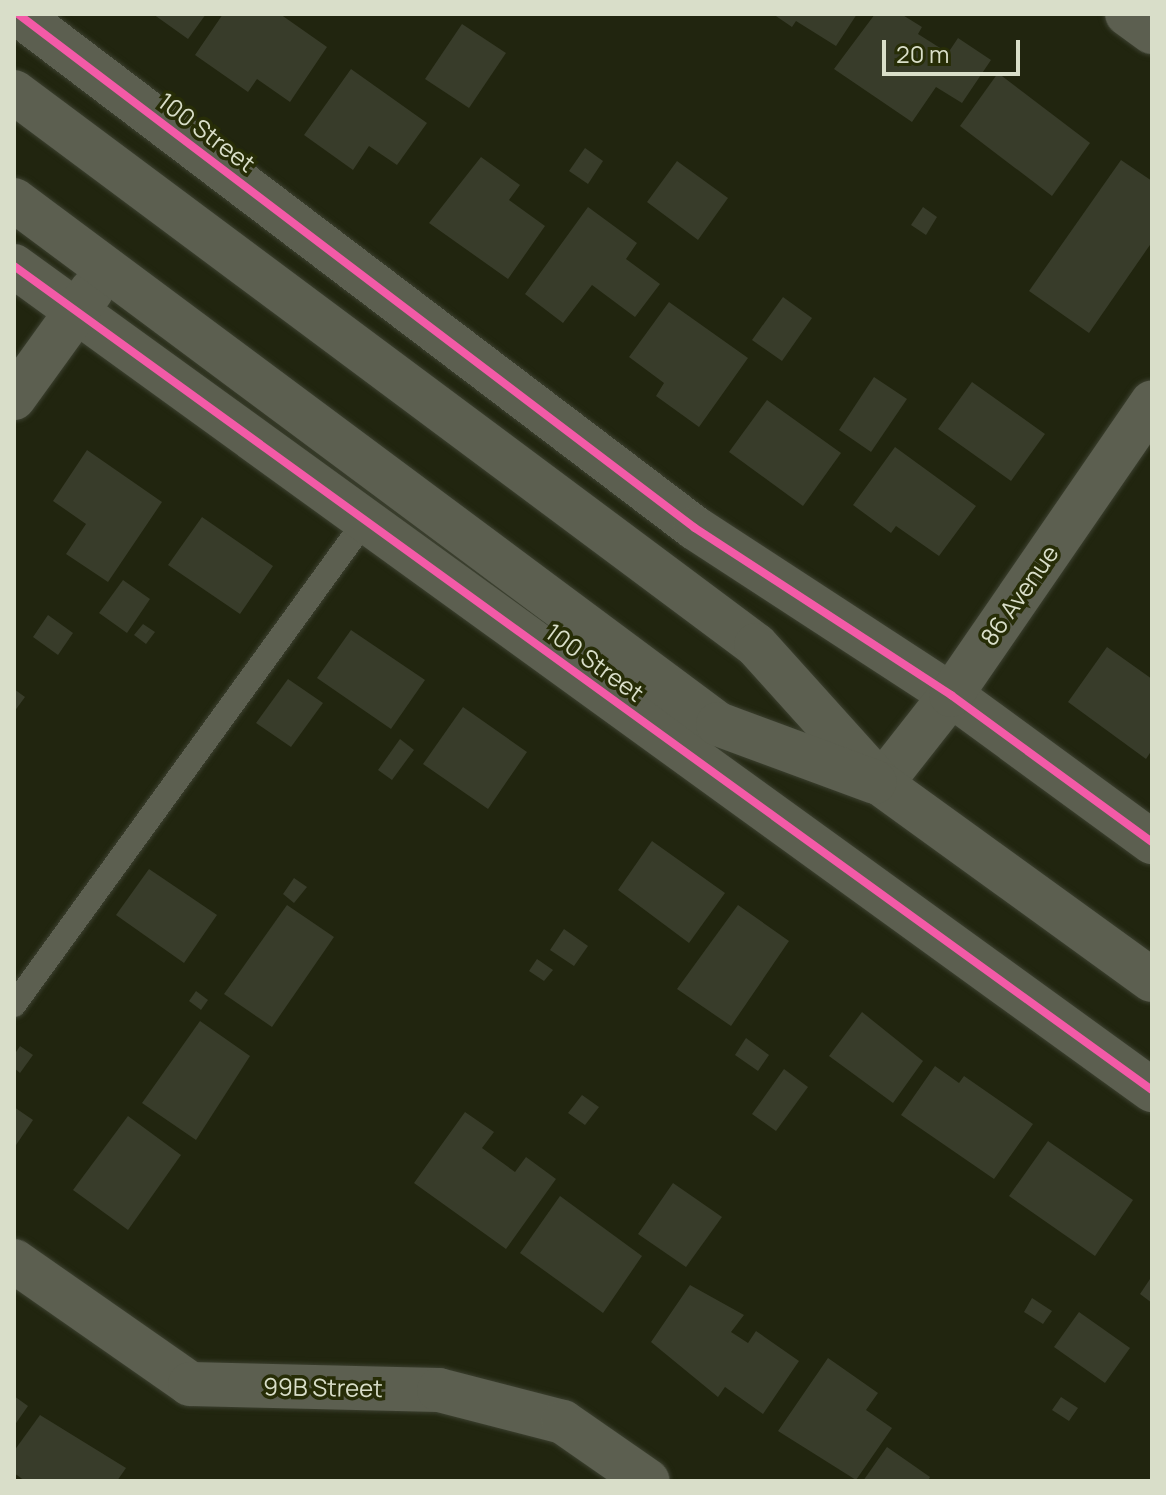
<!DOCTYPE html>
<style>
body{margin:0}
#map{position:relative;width:1166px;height:1495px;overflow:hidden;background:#21250f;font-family:Manrope,sans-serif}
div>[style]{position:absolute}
.building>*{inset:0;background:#383c2a}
.roads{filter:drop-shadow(0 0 2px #3c4030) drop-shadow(0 0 2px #3c4030)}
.service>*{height:24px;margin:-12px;padding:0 12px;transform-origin:12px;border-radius:12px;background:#5c5f50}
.minor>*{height:44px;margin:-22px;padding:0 22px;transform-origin:22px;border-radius:22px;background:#5c5f50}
.tertiary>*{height:44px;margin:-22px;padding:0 22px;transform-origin:22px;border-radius:22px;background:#5c5f50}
.secondary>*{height:44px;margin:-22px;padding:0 22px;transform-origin:22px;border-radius:22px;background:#5c5f50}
.cycleway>*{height:8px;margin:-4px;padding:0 4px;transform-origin:4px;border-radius:4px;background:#f35aa7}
span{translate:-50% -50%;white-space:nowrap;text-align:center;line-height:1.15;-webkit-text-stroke:7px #272d07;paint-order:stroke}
.street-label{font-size:24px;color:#d9dec9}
.frame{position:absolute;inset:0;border:16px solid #d9dec9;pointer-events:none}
.scale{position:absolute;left:882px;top:40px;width:138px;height:36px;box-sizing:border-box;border:4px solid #d9dec9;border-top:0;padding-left:10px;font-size:24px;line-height:28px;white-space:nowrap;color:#d9dec9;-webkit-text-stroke:6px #272d07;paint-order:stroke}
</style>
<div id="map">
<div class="building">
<div style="clip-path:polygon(153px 14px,206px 14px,188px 39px)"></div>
<div style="clip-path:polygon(223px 14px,280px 14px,327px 47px,290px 102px,257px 79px,248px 92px,195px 55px)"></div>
<div style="clip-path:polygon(773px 14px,857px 14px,836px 46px,796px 21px,792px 27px)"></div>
<div style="clip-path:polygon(875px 14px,901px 14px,922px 27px,918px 34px,948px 53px,958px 38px,991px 60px,962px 103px,936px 87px,912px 122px,834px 69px)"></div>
<div style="clip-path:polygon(462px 24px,506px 53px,469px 108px,425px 79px)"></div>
<div style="clip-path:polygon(351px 69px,427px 123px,397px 165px,369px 146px,353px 170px,304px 135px)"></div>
<div style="clip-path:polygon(998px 73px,1090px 143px,1052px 196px,960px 126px)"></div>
<div style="clip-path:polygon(585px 148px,603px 161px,588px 184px,569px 171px)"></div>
<div style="clip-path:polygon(481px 157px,520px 185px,509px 200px,545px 226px,508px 279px,429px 223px)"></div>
<div style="clip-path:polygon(1121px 160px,1152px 181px,1152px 242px,1089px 333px,1029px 291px)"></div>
<div style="clip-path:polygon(677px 161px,728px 198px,698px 240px,647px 202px)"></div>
<div style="clip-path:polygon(588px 207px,637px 243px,626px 259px,660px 284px,635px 317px,592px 285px,563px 323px,525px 294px)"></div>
<div style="clip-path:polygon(923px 207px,937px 217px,926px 235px,911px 225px)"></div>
<div style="clip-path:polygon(783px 297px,812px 318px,782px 361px,752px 340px)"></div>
<div style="clip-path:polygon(669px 302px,748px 358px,699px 427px,656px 396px,664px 383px,629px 357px)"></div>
<div style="clip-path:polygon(874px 377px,907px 399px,871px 452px,839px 430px)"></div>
<div style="clip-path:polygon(972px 382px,1045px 434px,1011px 481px,938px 429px)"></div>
<div style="clip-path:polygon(767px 400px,841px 453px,803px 506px,729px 452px)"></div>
<div style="clip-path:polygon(895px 447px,976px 506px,939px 556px,896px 526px,891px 533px,853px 505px)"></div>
<div style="clip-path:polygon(87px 450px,162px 502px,108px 582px,66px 554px,86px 524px,53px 501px)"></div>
<div style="clip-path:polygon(202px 517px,273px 566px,240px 614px,168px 565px)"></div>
<div style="clip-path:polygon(123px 580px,150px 599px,127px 633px,99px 613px)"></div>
<div style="clip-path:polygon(48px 615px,73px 633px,58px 655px,33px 637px)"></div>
<div style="clip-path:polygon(143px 624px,155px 632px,146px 644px,134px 635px)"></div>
<div style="clip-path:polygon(351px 630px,425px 680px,391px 729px,317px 678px)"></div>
<div style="clip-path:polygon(1107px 647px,1152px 679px,1152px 750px,1146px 759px,1068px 702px)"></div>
<div style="clip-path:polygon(288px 679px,323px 703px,291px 747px,256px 723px)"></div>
<div style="clip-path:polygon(14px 689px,25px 697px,14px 712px)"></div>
<div style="clip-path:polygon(463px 707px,527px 752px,488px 809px,423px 764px)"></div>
<div style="clip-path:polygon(400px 739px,414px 750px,392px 780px,378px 770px)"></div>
<div style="clip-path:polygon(652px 841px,725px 893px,689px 943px,618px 890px)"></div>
<div style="clip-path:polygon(149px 869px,217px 915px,184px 963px,116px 915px)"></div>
<div style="clip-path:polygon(294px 878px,307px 887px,294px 903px,283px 894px)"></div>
<div style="clip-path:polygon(287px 905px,334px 937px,272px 1027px,224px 994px)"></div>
<div style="clip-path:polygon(738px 905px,789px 941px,731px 1026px,677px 989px)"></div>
<div style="clip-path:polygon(564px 929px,588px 946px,574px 966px,550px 950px)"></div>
<div style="clip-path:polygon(537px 959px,553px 970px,544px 981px,529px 971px)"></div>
<div style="clip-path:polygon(196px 991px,208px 1000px,201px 1010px,189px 1001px)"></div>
<div style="clip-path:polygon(862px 1012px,923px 1061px,893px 1103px,829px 1056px)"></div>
<div style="clip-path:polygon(200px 1021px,250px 1056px,196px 1140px,142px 1103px)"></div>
<div style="clip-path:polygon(746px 1038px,769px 1055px,758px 1071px,735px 1055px)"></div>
<div style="clip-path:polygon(20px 1046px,33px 1055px,20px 1073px,14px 1068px,14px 1055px)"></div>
<div style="clip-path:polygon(935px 1066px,959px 1083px,964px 1076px,1033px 1124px,994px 1179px,901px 1115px)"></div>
<div style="clip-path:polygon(784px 1069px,808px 1087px,776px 1131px,752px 1114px)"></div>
<div style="clip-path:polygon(582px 1095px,599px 1107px,585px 1125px,568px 1113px)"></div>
<div style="clip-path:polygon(14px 1107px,33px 1120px,14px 1148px)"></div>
<div style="clip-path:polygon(465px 1112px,494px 1132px,482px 1148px,515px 1172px,526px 1157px,556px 1179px,506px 1249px,414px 1183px)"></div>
<div style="clip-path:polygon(128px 1116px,181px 1155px,128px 1230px,73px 1190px)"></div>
<div style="clip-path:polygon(1048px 1141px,1133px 1200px,1095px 1256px,1009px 1196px)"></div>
<div style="clip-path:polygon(673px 1183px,722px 1217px,686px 1267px,638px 1234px)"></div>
<div style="clip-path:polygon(560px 1196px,642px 1256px,603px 1313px,520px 1253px)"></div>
<div style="clip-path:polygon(1152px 1276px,1152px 1303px,1140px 1294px)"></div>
<div style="clip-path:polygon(690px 1285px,744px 1315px,731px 1332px,748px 1343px,756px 1331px,799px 1361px,763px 1414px,725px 1387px,718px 1397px,651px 1342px)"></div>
<div style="clip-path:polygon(1032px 1298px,1052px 1311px,1043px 1324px,1024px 1312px)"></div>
<div style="clip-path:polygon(1079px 1312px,1130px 1348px,1105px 1383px,1054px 1347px)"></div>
<div style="clip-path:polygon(828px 1358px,878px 1393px,866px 1410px,892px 1428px,856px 1480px,778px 1431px)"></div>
<div style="clip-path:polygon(14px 1396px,28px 1406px,14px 1426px)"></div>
<div style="clip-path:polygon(1061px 1397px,1078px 1408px,1069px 1421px,1052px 1410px)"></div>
<div style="clip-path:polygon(40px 1415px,126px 1468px,117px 1481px,25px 1481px,14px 1473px,14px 1451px)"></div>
<div style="clip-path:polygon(887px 1447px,930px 1477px,928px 1481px,863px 1481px)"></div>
</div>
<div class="roads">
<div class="service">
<div style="left:14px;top:1005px;width:598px;rotate:-54.05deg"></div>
</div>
<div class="minor">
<div style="left:18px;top:14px;width:850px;rotate:37.21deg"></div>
<div style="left:695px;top:528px;width:306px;rotate:33.1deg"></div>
<div style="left:951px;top:695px;width:249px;rotate:36.2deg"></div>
<div style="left:1127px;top:14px;width:31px;rotate:36deg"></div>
<div style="left:14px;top:266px;width:1405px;rotate:35.91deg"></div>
<div style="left:14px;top:398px;width:133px;rotate:-54.2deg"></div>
<div style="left:14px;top:1261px;width:215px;rotate:34.9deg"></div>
<div style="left:190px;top:1384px;width:249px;rotate:1.4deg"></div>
<div style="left:439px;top:1390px;width:128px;rotate:14.5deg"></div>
<div style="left:563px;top:1422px;width:103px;rotate:34.8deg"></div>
</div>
<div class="tertiary">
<div style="left:881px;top:784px;width:113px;rotate:-51.8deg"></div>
<div style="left:951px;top:695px;width:355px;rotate:-55.5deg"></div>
</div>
<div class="secondary">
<div style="left:14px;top:92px;width:925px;rotate:36.7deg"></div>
<div style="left:756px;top:645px;width:187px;rotate:48deg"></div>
<div style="left:881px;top:784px;width:334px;rotate:35.9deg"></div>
<div style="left:14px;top:200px;width:878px;rotate:36.66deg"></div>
<div style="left:718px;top:724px;width:167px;rotate:20.3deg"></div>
</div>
</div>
<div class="cycleway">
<div style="left:18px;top:14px;width:850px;rotate:37.21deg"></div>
<div style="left:695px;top:528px;width:306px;rotate:33.1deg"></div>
<div style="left:951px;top:695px;width:249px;rotate:36.2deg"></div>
<div style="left:14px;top:266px;width:1405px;rotate:35.91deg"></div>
</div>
<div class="street-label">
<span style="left:207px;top:132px;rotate:37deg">100 Street</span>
<span style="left:1019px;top:595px;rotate:-55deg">86 Avenue</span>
<span style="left:595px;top:662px;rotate:36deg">100 Street</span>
<span style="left:323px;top:1387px;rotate:1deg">99B Street</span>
</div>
<div class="frame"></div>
<div class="scale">20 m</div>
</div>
